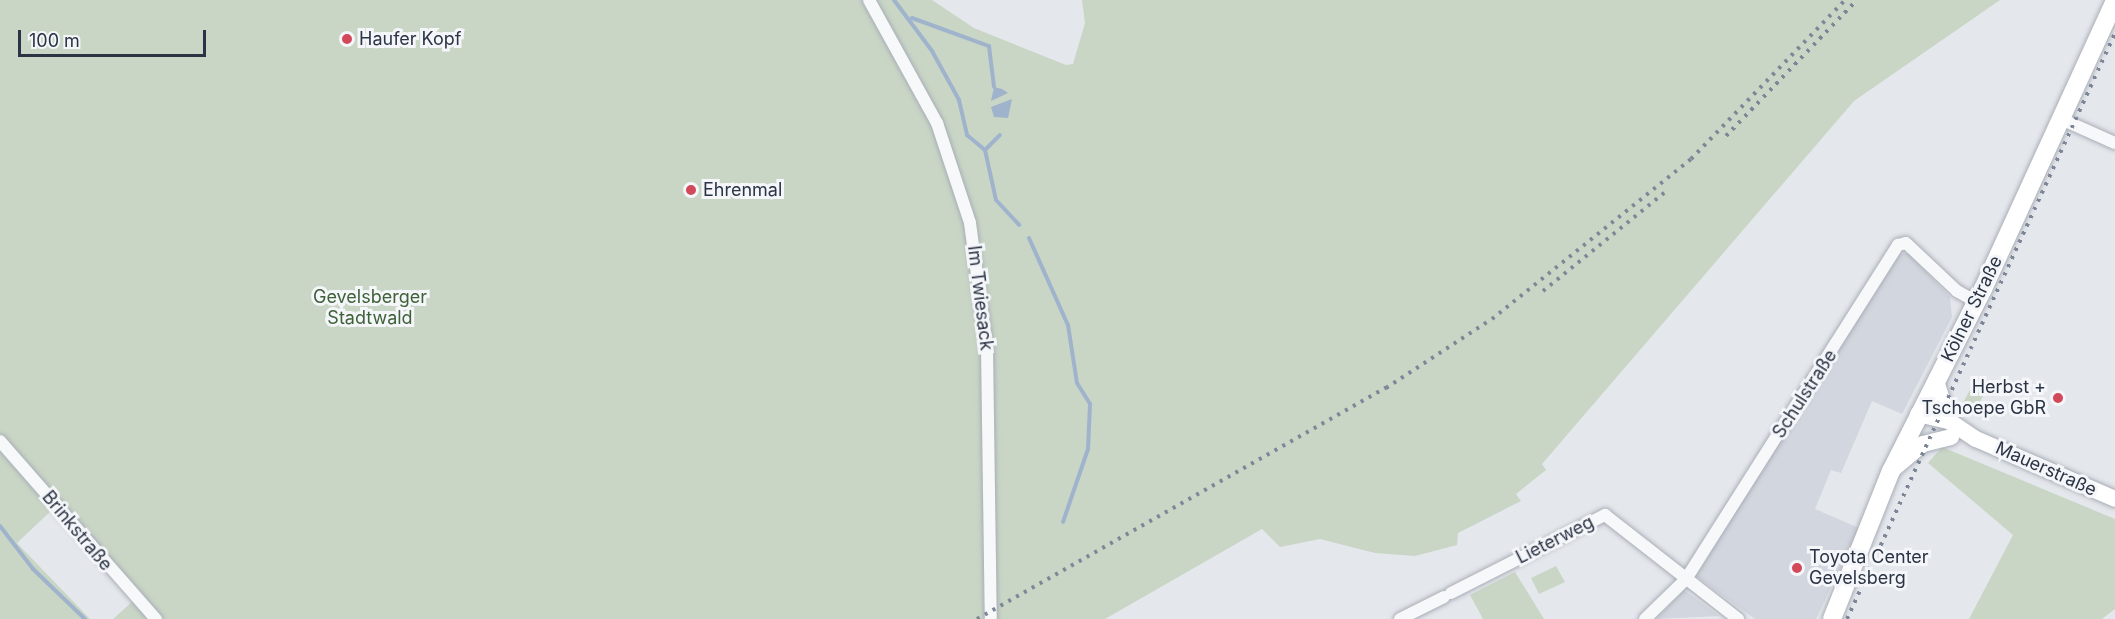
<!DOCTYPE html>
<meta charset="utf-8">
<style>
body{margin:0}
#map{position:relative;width:2115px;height:619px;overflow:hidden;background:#e4e7ec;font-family:Inter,sans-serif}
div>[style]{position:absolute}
.built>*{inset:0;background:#d2d6de}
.green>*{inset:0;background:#c9d6c5}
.water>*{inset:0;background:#9fb4cc}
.stream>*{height:4px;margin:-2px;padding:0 2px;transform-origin:2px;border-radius:2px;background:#9fb4cc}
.roads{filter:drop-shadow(0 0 2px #a9aeb7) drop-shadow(0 0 2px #a9aeb7)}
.minor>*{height:12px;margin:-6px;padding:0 6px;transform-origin:6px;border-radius:6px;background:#f7f8fa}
.secondary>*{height:16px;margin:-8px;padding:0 8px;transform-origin:8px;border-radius:8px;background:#fff}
.primary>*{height:18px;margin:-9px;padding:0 9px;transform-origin:9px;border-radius:9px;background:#fff}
.rail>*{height:4px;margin-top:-2px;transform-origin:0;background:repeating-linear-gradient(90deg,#7d8696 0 3px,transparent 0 9px)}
.dots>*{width:16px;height:16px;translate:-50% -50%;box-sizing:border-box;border:3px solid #f4f6f9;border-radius:50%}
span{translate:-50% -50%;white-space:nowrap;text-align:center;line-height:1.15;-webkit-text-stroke:6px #f4f6f9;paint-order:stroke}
.poi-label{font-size:18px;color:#2b3445}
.left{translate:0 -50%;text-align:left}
.right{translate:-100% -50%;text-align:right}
.park-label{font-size:18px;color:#3f6138}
.street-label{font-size:18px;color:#2b3445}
.scale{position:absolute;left:18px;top:30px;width:188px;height:27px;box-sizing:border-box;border:3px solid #2b3445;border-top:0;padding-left:8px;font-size:18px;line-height:21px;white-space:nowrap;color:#2b3445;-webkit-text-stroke:4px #f4f6f9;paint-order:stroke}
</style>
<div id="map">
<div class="built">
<div style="clip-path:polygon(1908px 253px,1950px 297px,1952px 317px,1902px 414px,1872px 401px,1841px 473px,1831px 470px,1815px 509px,1859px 528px,1816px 619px,1755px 619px,1696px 576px,1837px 343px,1900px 254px)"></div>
<div style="clip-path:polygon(1684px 590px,1719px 616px,1656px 619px)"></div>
</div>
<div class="green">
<div style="clip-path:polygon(0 0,932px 0,974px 28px,1066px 65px,1073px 64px,1085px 23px,1082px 0,2000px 0,1854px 101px,1542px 464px,1546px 470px,1516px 494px,1521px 501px,1458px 533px,1457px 545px,1415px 556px,1375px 553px,1320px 539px,1280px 547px,1262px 529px,1105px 619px,113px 619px,133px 601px,54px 508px,17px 543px,90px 619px,0 619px)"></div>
<div style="clip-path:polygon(1970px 390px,1984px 394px,1973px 415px,1960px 408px)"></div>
<div style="clip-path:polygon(1942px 447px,2115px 519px,2115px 609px,2102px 619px,1969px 619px,2013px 535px,1928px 463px)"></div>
<div style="clip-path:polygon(1556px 566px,1565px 582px,1539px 594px,1531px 578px)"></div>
<div style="clip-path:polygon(1515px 572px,1544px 619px,1483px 619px,1470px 595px)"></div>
</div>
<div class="water">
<div style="clip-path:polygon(994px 87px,1002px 89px,1008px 93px,991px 101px)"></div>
<div style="clip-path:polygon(1012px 99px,1008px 118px,994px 117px,991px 107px)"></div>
</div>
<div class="stream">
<div style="left:894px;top:0;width:64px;rotate:53.3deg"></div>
<div style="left:932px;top:51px;width:56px;rotate:61.1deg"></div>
<div style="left:959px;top:100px;width:36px;rotate:77deg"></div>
<div style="left:967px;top:135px;width:23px;rotate:40deg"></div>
<div style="left:985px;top:150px;width:51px;rotate:77.6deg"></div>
<div style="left:996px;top:200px;width:34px;rotate:47deg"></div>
<div style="left:912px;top:18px;width:82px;rotate:20deg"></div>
<div style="left:989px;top:46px;width:41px;rotate:83deg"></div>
<div style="left:985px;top:150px;width:21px;rotate:-45deg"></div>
<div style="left:1029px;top:238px;width:95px;rotate:65.9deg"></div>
<div style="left:1068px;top:325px;width:59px;rotate:81.2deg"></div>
<div style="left:1077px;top:383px;width:25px;rotate:58deg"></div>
<div style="left:1090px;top:404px;width:45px;rotate:92.5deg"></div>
<div style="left:1088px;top:449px;width:77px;rotate:108.9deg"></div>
<div style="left:0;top:526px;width:54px;rotate:52.5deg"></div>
<div style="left:33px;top:569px;width:72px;rotate:43.9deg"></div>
</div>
<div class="roads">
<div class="minor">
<div style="left:869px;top:0;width:141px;rotate:61.1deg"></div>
<div style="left:937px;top:123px;width:105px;rotate:71.7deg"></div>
<div style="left:970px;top:223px;width:126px;rotate:82.3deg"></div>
<div style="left:987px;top:348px;width:271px;rotate:89.2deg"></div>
<div style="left:2061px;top:119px;width:59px;rotate:24deg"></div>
<div style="left:0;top:441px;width:237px;rotate:48.8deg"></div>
<div style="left:1451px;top:593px;width:173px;rotate:-26.9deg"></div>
<div style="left:1605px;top:515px;width:169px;rotate:38deg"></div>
<div style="left:1400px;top:619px;width:49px;rotate:-26.6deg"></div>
<div style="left:1645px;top:619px;width:57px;rotate:-44.3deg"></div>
<div style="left:1686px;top:579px;width:396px;rotate:-57.6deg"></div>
<div style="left:1898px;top:245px;width:8px;rotate:-14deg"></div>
<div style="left:1906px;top:243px;width:70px;rotate:43.3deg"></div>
<div style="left:1957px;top:291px;width:23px;rotate:29deg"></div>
</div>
<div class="secondary">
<div style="left:1936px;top:381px;width:42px;rotate:72deg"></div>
<div style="left:1918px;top:414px;width:32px;rotate:13deg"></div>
<div style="left:1949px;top:421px;width:32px;rotate:34deg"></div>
<div style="left:1976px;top:439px;width:151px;rotate:23.3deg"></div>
<div style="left:1893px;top:469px;width:39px;rotate:-40deg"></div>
<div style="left:1923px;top:444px;width:29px;rotate:-14deg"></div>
</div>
<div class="primary">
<div style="left:1832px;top:619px;width:159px;rotate:-68.3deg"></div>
<div style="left:1891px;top:471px;width:204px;rotate:-63.2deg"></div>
<div style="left:1983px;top:289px;width:317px;rotate:-65.4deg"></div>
</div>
</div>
<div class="rail">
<div style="left:1726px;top:136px;width:189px;rotate:-46.1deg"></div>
<div style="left:1543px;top:291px;width:162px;rotate:-39deg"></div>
<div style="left:977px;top:619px;width:470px;rotate:-29.5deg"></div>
<div style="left:1386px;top:388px;width:126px;rotate:-33.1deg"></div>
<div style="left:1492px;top:319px;width:255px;rotate:-38.8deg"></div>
<div style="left:1691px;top:159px;width:221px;rotate:-45.9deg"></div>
<div style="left:1847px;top:619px;width:644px;rotate:-65.42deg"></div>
</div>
<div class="dots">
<div style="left:347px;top:39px;background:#d1495b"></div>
<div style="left:691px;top:190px;background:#d1495b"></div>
<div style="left:2058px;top:398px;background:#d1495b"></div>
<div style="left:1797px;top:568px;background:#d1495b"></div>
</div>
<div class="poi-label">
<span class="left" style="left:359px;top:39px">Haufer Kopf</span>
<span class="left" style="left:703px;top:190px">Ehrenmal</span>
<span class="right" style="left:2046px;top:398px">Herbst +<br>Tschoepe GbR</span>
<span class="left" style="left:1809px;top:568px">Toyota Center<br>Gevelsberg</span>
</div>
<div class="park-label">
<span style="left:370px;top:308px">Gevelsberger<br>Stadtwald</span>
</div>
<div class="street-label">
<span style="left:980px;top:298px;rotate:83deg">Im Twiesack</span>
<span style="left:1972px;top:309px;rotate:-64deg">Kölner Straße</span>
<span style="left:1805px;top:394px;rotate:-57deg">Schulstraße</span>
<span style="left:2046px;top:469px;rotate:24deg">Mauerstraße</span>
<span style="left:77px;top:531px;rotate:50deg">Brinkstraße</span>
<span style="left:1555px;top:540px;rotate:-27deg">Lieterweg</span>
</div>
<div class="scale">100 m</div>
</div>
